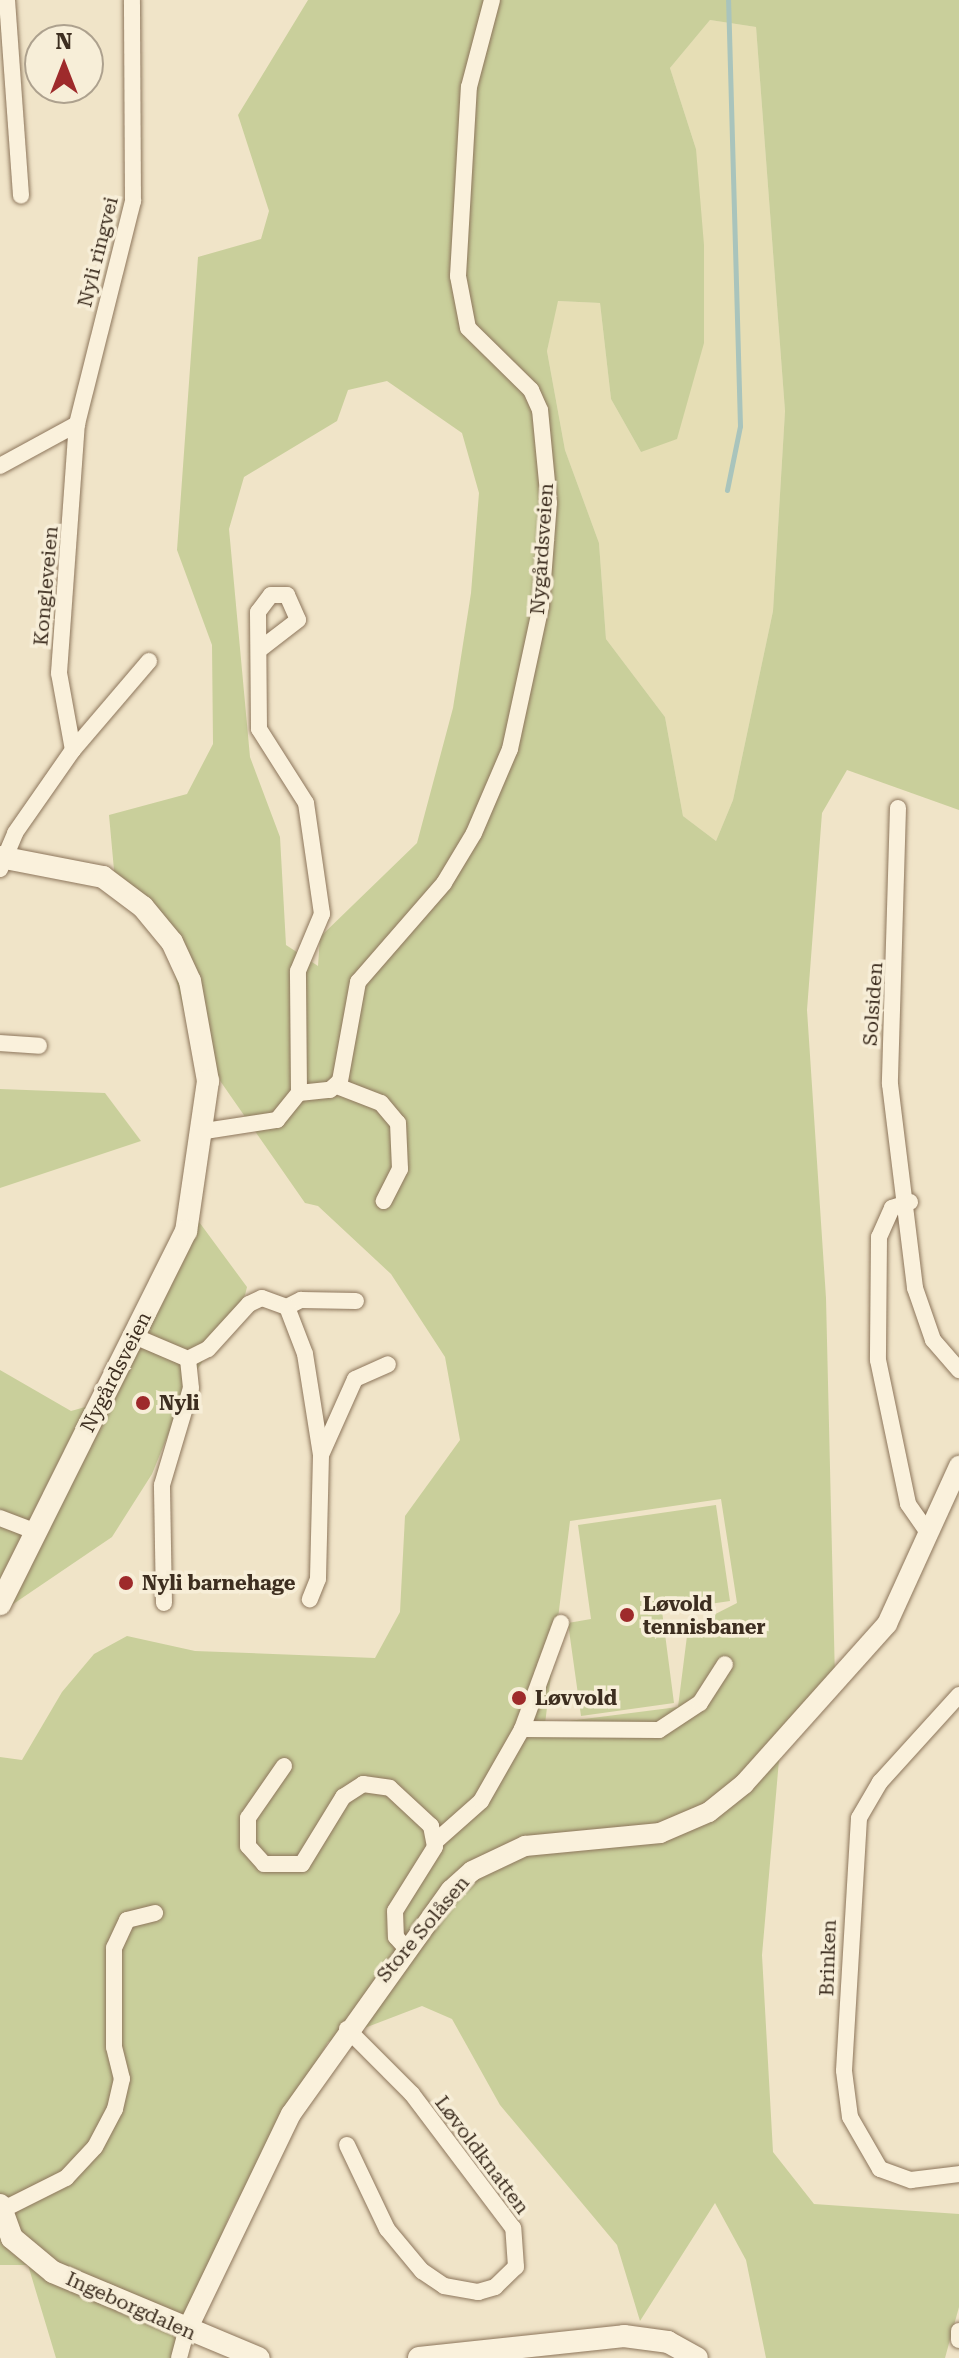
<!DOCTYPE html>
<meta charset="utf-8">
<style>
body{margin:0}
#map{position:relative;width:959px;height:2358px;overflow:hidden;background:#f0e4c8;font-family:"Roboto Serif",serif}
div>[style]{position:absolute}
.farmland>*{inset:0;background:#e6deb5}
.green>*{inset:0;background:#c9cf9b}
.stream>*{height:5px;margin:-2.5px;padding:0 2.5px;transform-origin:2.5px;border-radius:2.5px;background:#a9c4bc}
.roads{filter:drop-shadow(0 0 2px #8d765c) drop-shadow(0 0 2px #8d765c)}
.minor>*{height:16px;margin:-8px;padding:0 8px;transform-origin:8px;border-radius:8px;background:#faf1dc}
.tertiary>*{height:20px;margin:-10px;padding:0 10px;transform-origin:10px;border-radius:10px;background:#faf1dc}
.secondary>*{height:22px;margin:-11px;padding:0 11px;transform-origin:11px;border-radius:11px;background:#faf1dc}
.dots>*{width:22px;height:22px;translate:-50% -50%;box-sizing:border-box;border:4px solid #f7eed8;border-radius:50%}
span{translate:-50% -50%;white-space:nowrap;text-align:center;line-height:1.15;-webkit-text-stroke:7px #f7eed8;paint-order:stroke}
.street-label{font-size:20px;color:#3d2e20}
.poi-label{font-size:20px;color:#3d2e20;font-weight:700}
.left{translate:0 -50%;text-align:left}
.north{position:absolute;left:24px;top:24px;width:80px;height:80px;box-sizing:border-box;background:#f7eed8;border:2px solid #ada18e;border-radius:50%;rotate:0deg;font-size:22px;font-weight:700;line-height:32px;text-align:center;color:#3d2e20}
.north::after{content:'';display:block;margin:auto;width:28px;height:36px;background:#9e2a2b;clip-path:polygon(50% 0,100% 100%,50% 72%,0 100%)}
</style>
<div id="map">
<div class="farmland">
<div style="clip-path:polygon(710px 20px,756px 27px,785px 411px,773px 611px,733px 800px,716px 841px,683px 816px,665px 717px,606px 639px,599px 543px,565px 450px,547px 351px,557px 301px,600px 303px,611px 399px,641px 452px,696px 149px,670px 68px)"></div>
</div>
<div class="green">
<div style="clip-path:polygon(evenodd,308px 0,959px 0,959px 810px,847px 770px,822px 813px,807px 1010px,826px 1298px,835px 1679px,779px 1760px,762px 1955px,773px 2152px,814px 2204px,959px 2214px,959px 2307px,945px 2358px,766px 2358px,746px 2260px,715px 2203px,640px 2321px,617px 2245px,500px 2105px,452px 2019px,422px 2006px,328px 2042px,230px 2214px,193px 2308px,184px 2358px,56px 2358px,28px 2265px,0 2265px,0 1757px,22px 1760px,62px 1692px,94px 1654px,127px 1636px,195px 1651px,375px 1658px,400px 1612px,405px 1516px,460px 1440px,445px 1357px,391px 1274px,318px 1206px,305px 1203px,191px 1039px,170px 956px,115px 881px,109px 815px,187px 794px,213px 744px,212px 645px,177px 550px,198px 257px,261px 239px,269px 211px,238px 115px,308px 0,710px 20px,756px 27px,785px 411px,773px 611px,733px 800px,716px 841px,683px 816px,665px 717px,606px 639px,599px 543px,565px 450px,547px 351px,558px 301px,600px 303px,611px 399px,641px 452px,677px 439px,704px 343px,704px 245px,696px 149px,670px 68px,710px 20px,308px 0,387px 381px,462px 433px,479px 493px,471px 593px,453px 708px,417px 843px,320px 937px,318px 966px,286px 945px,280px 837px,250px 757px,229px 529px,244px 477px,337px 421px,348px 390px,387px 381px,308px 0,721px 1499px,737px 1603px,688px 1628px,678px 1707px,545px 1724px,570px 1521px,721px 1499px)"></div>
<div style="clip-path:polygon(0 1089px,105px 1093px,141px 1141px,0 1188px)"></div>
<div style="clip-path:polygon(191px 1211px,247px 1287px,245px 1295px,190px 1381px,152px 1474px,112px 1537px,0 1613px,0 1370px,71px 1411px,96px 1404px)"></div>
<div style="clip-path:polygon(716px 1505px,730px 1601px,662px 1611px,674px 1703px,581px 1716px,568px 1623px,591px 1619px,578px 1525px)"></div>
</div>
<div class="stream">
<div style="left:727px;top:490px;width:65px;rotate:-78.5deg"></div>
<div style="left:740px;top:426px;width:426px;rotate:-91.6deg"></div>
</div>
<div class="roads">
<div class="minor">
<div style="left:7px;top:0;width:196px;rotate:85.9deg"></div>
<div style="left:0;top:466px;width:88px;rotate:-28.6deg"></div>
<div style="left:77px;top:424px;width:230px;rotate:-75.9deg"></div>
<div style="left:133px;top:201px;width:201px;rotate:-90.3deg"></div>
<div style="left:73px;top:750px;width:117px;rotate:-49.5deg"></div>
<div style="left:898px;top:808px;width:276px;rotate:91.7deg"></div>
<div style="left:890px;top:1084px;width:206px;rotate:83deg"></div>
<div style="left:915px;top:1288px;width:55px;rotate:70.9deg"></div>
<div style="left:933px;top:1340px;width:40px;rotate:49deg"></div>
<div style="left:0;top:869px;width:39px;rotate:-67deg"></div>
<div style="left:15px;top:833px;width:101px;rotate:-55.1deg"></div>
<div style="left:73px;top:750px;width:78px;rotate:-100.3deg"></div>
<div style="left:59px;top:673px;width:250px;rotate:-85.9deg"></div>
<div style="left:0;top:1043px;width:39px;rotate:4deg"></div>
<div style="left:337px;top:1086px;width:47px;rotate:21.1deg"></div>
<div style="left:381px;top:1103px;width:26px;rotate:50deg"></div>
<div style="left:398px;top:1123px;width:46px;rotate:87.5deg"></div>
<div style="left:400px;top:1169px;width:36px;rotate:117deg"></div>
<div style="left:299px;top:1093px;width:31px;rotate:-6deg"></div>
<div style="left:330px;top:1090px;width:13px;rotate:-42deg"></div>
<div style="left:340px;top:1081px;width:101px;rotate:-79.7deg"></div>
<div style="left:358px;top:982px;width:131px;rotate:-49deg"></div>
<div style="left:444px;top:883px;width:58px;rotate:-59deg"></div>
<div style="left:474px;top:833px;width:91px;rotate:-66.8deg"></div>
<div style="left:510px;top:749px;width:146px;rotate:-77.8deg"></div>
<div style="left:541px;top:606px;width:103px;rotate:-85.6deg"></div>
<div style="left:549px;top:503px;width:93px;rotate:-95.5deg"></div>
<div style="left:540px;top:410px;width:22px;rotate:-114deg"></div>
<div style="left:531px;top:390px;width:88px;rotate:-135.5deg"></div>
<div style="left:468px;top:328px;width:53px;rotate:-100.9deg"></div>
<div style="left:458px;top:276px;width:189px;rotate:-86.7deg"></div>
<div style="left:469px;top:87px;width:90px;rotate:-75.2deg"></div>
<div style="left:205px;top:1131px;width:73px;rotate:-8.7deg"></div>
<div style="left:277px;top:1120px;width:35px;rotate:-51deg"></div>
<div style="left:299px;top:1093px;width:122px;rotate:-90.5deg"></div>
<div style="left:298px;top:971px;width:62px;rotate:-67.2deg"></div>
<div style="left:322px;top:914px;width:112px;rotate:-98.2deg"></div>
<div style="left:306px;top:803px;width:88px;rotate:-122.4deg"></div>
<div style="left:259px;top:729px;width:117px;rotate:-90.5deg"></div>
<div style="left:258px;top:612px;width:21px;rotate:-53deg"></div>
<div style="left:271px;top:595px;width:16px"></div>
<div style="left:287px;top:595px;width:27px;rotate:66deg"></div>
<div style="left:298px;top:620px;width:49px;rotate:142.4deg"></div>
<div style="left:910px;top:1202px;width:19px;rotate:162deg"></div>
<div style="left:892px;top:1208px;width:32px;rotate:114deg"></div>
<div style="left:879px;top:1237px;width:123px;rotate:90.5deg"></div>
<div style="left:878px;top:1360px;width:147px;rotate:78.2deg"></div>
<div style="left:908px;top:1504px;width:37px;rotate:55deg"></div>
<div style="left:287px;top:1307px;width:16px;rotate:-27deg"></div>
<div style="left:301px;top:1300px;width:55px;rotate:1deg"></div>
<div style="left:134px;top:1336px;width:59px;rotate:23.1deg"></div>
<div style="left:188px;top:1359px;width:22px;rotate:-27deg"></div>
<div style="left:208px;top:1349px;width:61px;rotate:-47.7deg"></div>
<div style="left:249px;top:1304px;width:14px;rotate:-25deg"></div>
<div style="left:262px;top:1298px;width:27px;rotate:20deg"></div>
<div style="left:287px;top:1307px;width:50px;rotate:69deg"></div>
<div style="left:305px;top:1354px;width:102px;rotate:81deg"></div>
<div style="left:321px;top:1455px;width:124px;rotate:91.4deg"></div>
<div style="left:318px;top:1579px;width:22px;rotate:112deg"></div>
<div style="left:321px;top:1455px;width:83px;rotate:-65.9deg"></div>
<div style="left:355px;top:1379px;width:36px;rotate:-24deg"></div>
<div style="left:0;top:1518px;width:36px;rotate:21deg"></div>
<div style="left:164px;top:1603px;width:118px;rotate:-91deg"></div>
<div style="left:162px;top:1485px;width:101px;rotate:-73.4deg"></div>
<div style="left:191px;top:1388px;width:29px;rotate:-96deg"></div>
<div style="left:959px;top:1695px;width:118px;rotate:132.2deg"></div>
<div style="left:880px;top:1782px;width:42px;rotate:120.3deg"></div>
<div style="left:859px;top:1818px;width:253px;rotate:93.4deg"></div>
<div style="left:844px;top:2071px;width:46px;rotate:82.6deg"></div>
<div style="left:850px;top:2117px;width:60px;rotate:60deg"></div>
<div style="left:880px;top:2169px;width:33px;rotate:20deg"></div>
<div style="left:911px;top:2180px;width:48px;rotate:-7.1deg"></div>
<div style="left:522px;top:1729px;width:113px;rotate:-69.8deg"></div>
<div style="left:284px;top:1766px;width:63px;rotate:124.7deg"></div>
<div style="left:248px;top:1818px;width:28px;rotate:90deg"></div>
<div style="left:248px;top:1846px;width:24px;rotate:48deg"></div>
<div style="left:264px;top:1864px;width:38px"></div>
<div style="left:302px;top:1864px;width:79px;rotate:-58.5deg"></div>
<div style="left:343px;top:1797px;width:24px;rotate:-33deg"></div>
<div style="left:363px;top:1784px;width:27px;rotate:8deg"></div>
<div style="left:390px;top:1788px;width:56px;rotate:42.8deg"></div>
<div style="left:431px;top:1826px;width:21px;rotate:79deg"></div>
<div style="left:435px;top:1847px;width:75px;rotate:122deg"></div>
<div style="left:395px;top:1911px;width:26px;rotate:88deg"></div>
<div style="left:396px;top:1937px;width:13px;rotate:48deg"></div>
<div style="left:436px;top:1841px;width:60px;rotate:-41.6deg"></div>
<div style="left:481px;top:1801px;width:83px;rotate:-60.3deg"></div>
<div style="left:522px;top:1729px;width:137px;rotate:0.4deg"></div>
<div style="left:659px;top:1730px;width:49px;rotate:-33.4deg"></div>
<div style="left:700px;top:1703px;width:46px;rotate:-57.3deg"></div>
<div style="left:347px;top:2145px;width:93px;rotate:64.5deg"></div>
<div style="left:387px;top:2229px;width:55px;rotate:50.2deg"></div>
<div style="left:422px;top:2271px;width:27px;rotate:34deg"></div>
<div style="left:444px;top:2286px;width:35px;rotate:10deg"></div>
<div style="left:478px;top:2292px;width:18px;rotate:-16deg"></div>
<div style="left:495px;top:2287px;width:29px;rotate:-44deg"></div>
<div style="left:516px;top:2267px;width:39px;rotate:-94deg"></div>
<div style="left:513px;top:2228px;width:168px;rotate:-127deg"></div>
<div style="left:412px;top:2094px;width:92px;rotate:-135deg"></div>
<div style="left:2px;top:2210px;width:72px;rotate:-26.6deg"></div>
<div style="left:66px;top:2178px;width:42px;rotate:-46.9deg"></div>
<div style="left:95px;top:2147px;width:43px;rotate:-62.2deg"></div>
<div style="left:115px;top:2109px;width:31px;rotate:-77deg"></div>
<div style="left:122px;top:2079px;width:33px;rotate:-104deg"></div>
<div style="left:114px;top:2047px;width:99px;rotate:-90deg"></div>
<div style="left:114px;top:1948px;width:31px;rotate:-65deg"></div>
<div style="left:127px;top:1920px;width:29px;rotate:-14deg"></div>
<div style="left:959px;top:2331px;width:9px;rotate:90deg"></div>
<div style="left:179px;top:2358px;width:27px;rotate:-75deg"></div>
</div>
<div class="tertiary">
<div style="left:186px;top:2332px;width:242px;rotate:-64.3deg"></div>
<div style="left:291px;top:2114px;width:275px;rotate:-54.5deg"></div>
<div style="left:451px;top:1890px;width:28px;rotate:-42deg"></div>
<div style="left:472px;top:1871px;width:59px;rotate:-25.3deg"></div>
<div style="left:525px;top:1846px;width:136px;rotate:-5.5deg"></div>
<div style="left:660px;top:1833px;width:53px;rotate:-23.2deg"></div>
<div style="left:709px;top:1812px;width:45px;rotate:-38.7deg"></div>
<div style="left:744px;top:1784px;width:215px;rotate:-48.2deg"></div>
<div style="left:887px;top:1624px;width:174px;rotate:-65.5deg"></div>
</div>
<div class="secondary">
<div style="left:0;top:857px;width:105px;rotate:11deg"></div>
<div style="left:103px;top:877px;width:50px;rotate:36.9deg"></div>
<div style="left:143px;top:907px;width:45px;rotate:50.4deg"></div>
<div style="left:172px;top:942px;width:43px;rotate:65.2deg"></div>
<div style="left:190px;top:981px;width:102px;rotate:79.8deg"></div>
<div style="left:208px;top:1081px;width:152px;rotate:98.3deg"></div>
<div style="left:186px;top:1231px;width:417px;rotate:116.5deg"></div>
<div style="left:0;top:2205px;width:35px;rotate:70deg"></div>
<div style="left:12px;top:2238px;width:53px;rotate:39.7deg"></div>
<div style="left:53px;top:2272px;width:223px;rotate:22.7deg"></div>
<div style="left:419px;top:2358px;width:206px;rotate:-6.1deg"></div>
<div style="left:624px;top:2336px;width:44px;rotate:7.8deg"></div>
<div style="left:668px;top:2342px;width:33px;rotate:29deg"></div>
</div>
</div>
<div class="dots">
<div style="left:143px;top:1403px;background:#9e2a2b"></div>
<div style="left:126px;top:1583px;background:#9e2a2b"></div>
<div style="left:627px;top:1615px;background:#9e2a2b"></div>
<div style="left:519px;top:1698px;background:#9e2a2b"></div>
</div>
<div class="street-label">
<span style="left:98px;top:252px;rotate:-76deg">Nyli ringvei</span>
<span style="left:542px;top:549px;rotate:-86deg">Nygårdsveien</span>
<span style="left:46px;top:586px;rotate:-85deg">Kongleveien</span>
<span style="left:873px;top:1004px;rotate:-86deg">Solsiden</span>
<span style="left:116px;top:1372px;rotate:-63deg">Nygårdsveien</span>
<span style="left:423px;top:1929px;rotate:-50deg">Store Solåsen</span>
<span style="left:828px;top:1958px;rotate:-88deg">Brinken</span>
<span style="left:482px;top:2155px;rotate:53deg">Løvoldknatten</span>
<span style="left:131px;top:2306px;rotate:24deg">Ingeborgdalen</span>
</div>
<div class="poi-label">
<span class="left" style="left:159px;top:1403px">Nyli</span>
<span class="left" style="left:142px;top:1583px">Nyli barnehage</span>
<span class="left" style="left:643px;top:1616px">Løvold<br>tennisbaner</span>
<span class="left" style="left:535px;top:1698px">Løvvold</span>
</div>
<div class="north">N</div>
</div>
